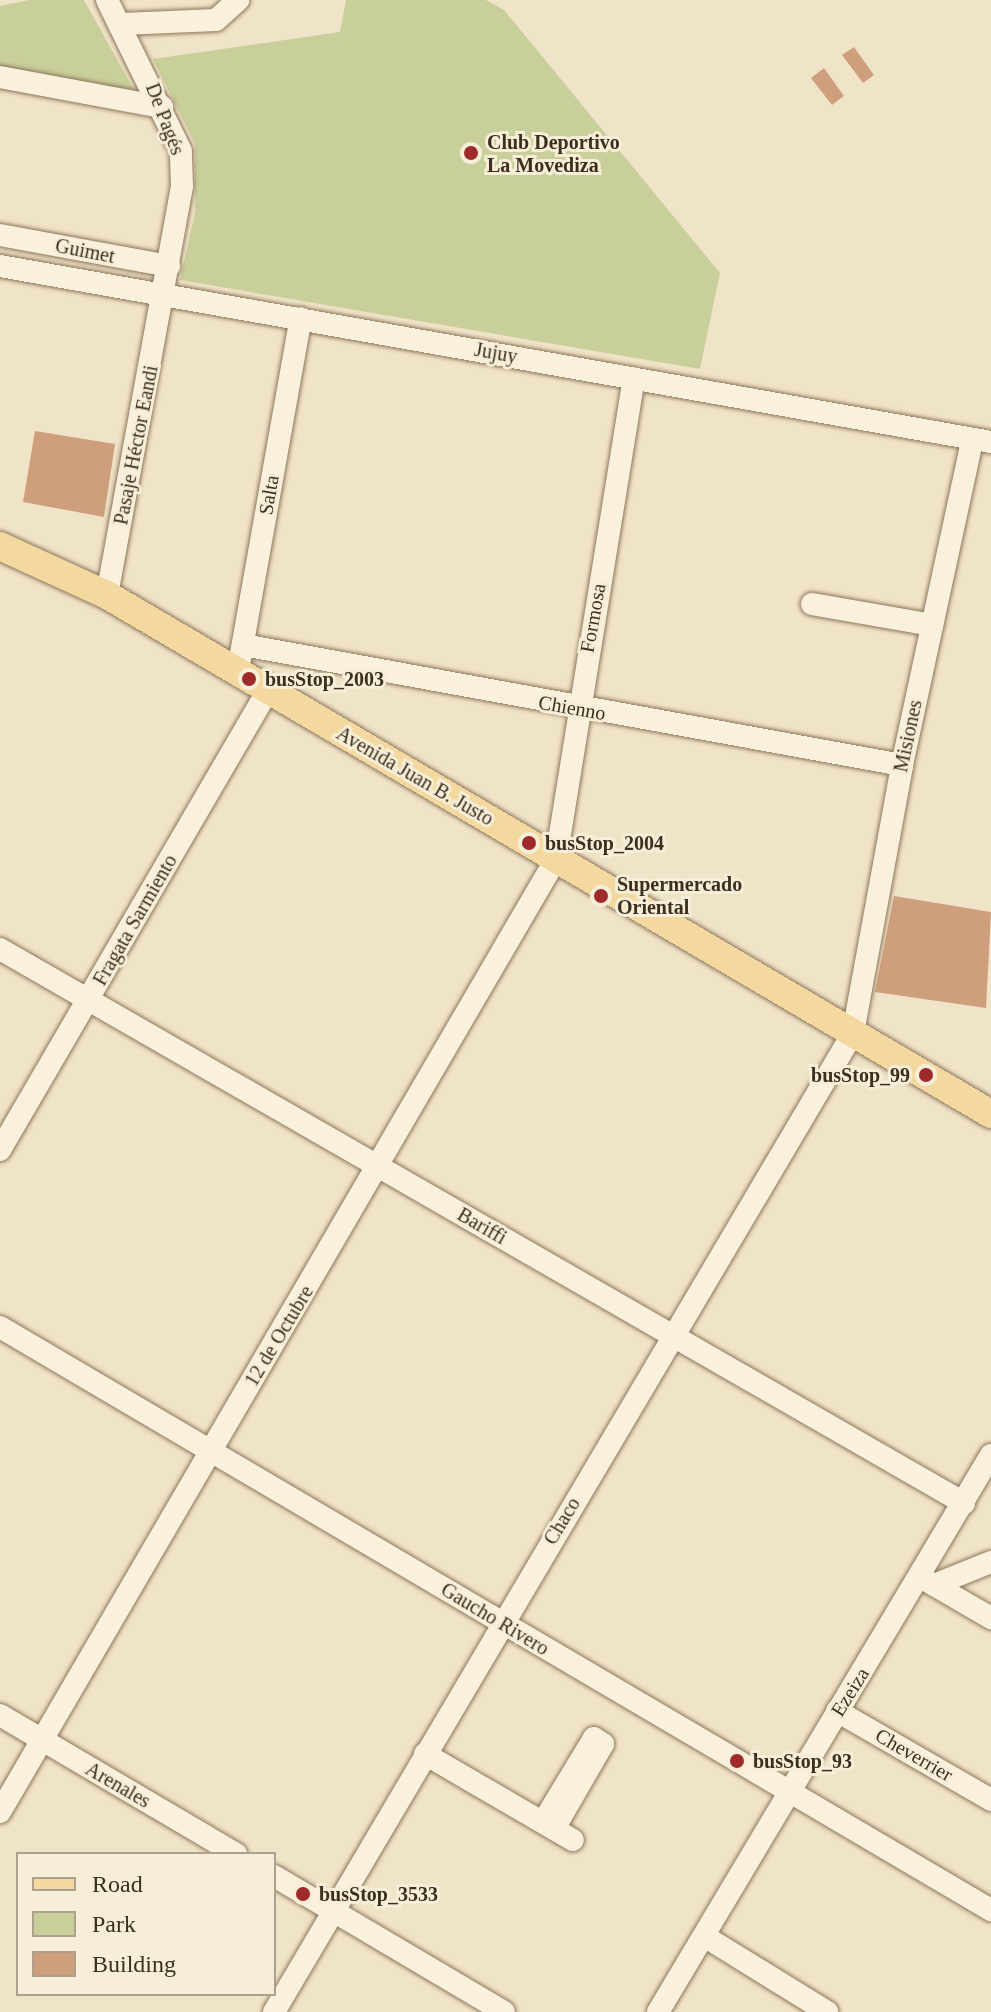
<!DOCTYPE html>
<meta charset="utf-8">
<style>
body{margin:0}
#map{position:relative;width:991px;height:2012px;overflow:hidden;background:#f0e4c8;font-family:Georgia,serif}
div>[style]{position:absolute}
.green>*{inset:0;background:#c9cf9b}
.building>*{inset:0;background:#cf9f7d}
.roads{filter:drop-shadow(0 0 2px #8d765c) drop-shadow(0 0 2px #8d765c)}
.minor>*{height:22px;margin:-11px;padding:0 11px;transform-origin:11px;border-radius:11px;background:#faf1dc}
.major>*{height:28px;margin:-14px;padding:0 14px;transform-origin:14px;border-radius:14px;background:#f3d9a0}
.dots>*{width:22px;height:22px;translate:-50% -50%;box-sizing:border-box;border:4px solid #f7eed8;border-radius:50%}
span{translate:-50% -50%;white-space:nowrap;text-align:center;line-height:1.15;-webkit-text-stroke:6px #f7eed8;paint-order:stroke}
.street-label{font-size:20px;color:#3d2e20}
.poi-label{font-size:20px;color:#3d2e20;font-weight:700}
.left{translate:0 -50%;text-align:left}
.right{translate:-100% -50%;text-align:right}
.legend{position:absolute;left:16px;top:1852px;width:260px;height:144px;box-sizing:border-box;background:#f7eed8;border:2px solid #ada18e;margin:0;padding:10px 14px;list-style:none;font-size:24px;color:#3d2e20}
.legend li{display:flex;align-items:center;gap:16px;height:40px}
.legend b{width:40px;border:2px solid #ada18e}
</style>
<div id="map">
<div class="green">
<div style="clip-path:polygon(29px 0,84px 0,138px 97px,0 72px,0 6px)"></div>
<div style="clip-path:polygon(346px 0,486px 0,504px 10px,720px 273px,700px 369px,180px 280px,195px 213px,195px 144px,153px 59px,340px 32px)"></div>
</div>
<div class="building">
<div style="clip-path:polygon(854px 47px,874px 75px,863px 83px,842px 55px)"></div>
<div style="clip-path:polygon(824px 68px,844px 96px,832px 105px,811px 78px)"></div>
<div style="clip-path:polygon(35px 431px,115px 444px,104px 517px,23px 502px)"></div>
<div style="clip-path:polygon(894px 896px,991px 912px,986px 1008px,875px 992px)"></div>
</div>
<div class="roads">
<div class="minor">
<div style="left:122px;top:24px;width:94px;rotate:-2.4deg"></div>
<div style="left:216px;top:20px;width:30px;rotate:-42deg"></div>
<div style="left:0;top:77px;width:165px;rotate:10.5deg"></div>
<div style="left:0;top:235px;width:172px;rotate:10.4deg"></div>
<div style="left:0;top:266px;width:1007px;rotate:10.07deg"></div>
<div style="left:107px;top:595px;width:416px;rotate:-79.6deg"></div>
<div style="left:182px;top:186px;width:35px;rotate:-92deg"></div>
<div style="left:181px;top:151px;width:168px;rotate:-116.1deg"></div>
<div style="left:812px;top:604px;width:122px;rotate:9.9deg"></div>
<div style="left:243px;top:645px;width:670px;rotate:10.32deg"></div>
<div style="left:240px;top:659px;width:346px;rotate:-79.9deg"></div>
<div style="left:0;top:949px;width:1112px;rotate:29.89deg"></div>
<div style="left:0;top:1150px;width:532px;rotate:-59.77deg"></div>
<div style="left:0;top:1327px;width:1150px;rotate:30.47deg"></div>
<div style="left:922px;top:1578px;width:80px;rotate:30.1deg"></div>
<div style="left:934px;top:1585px;width:61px;rotate:-22deg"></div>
<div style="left:837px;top:1711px;width:178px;rotate:30deg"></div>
<div style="left:0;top:1715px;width:274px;rotate:30.5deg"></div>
<div style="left:425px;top:1754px;width:171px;rotate:30.2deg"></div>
<div style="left:0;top:1812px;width:1103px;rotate:-59.74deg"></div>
<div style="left:556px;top:859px;width:487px;rotate:-80.8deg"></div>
<div style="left:543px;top:1822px;width:98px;rotate:-58.7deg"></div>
<div style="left:594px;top:1738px;width:11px;rotate:34deg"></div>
<div style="left:603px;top:1744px;width:98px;rotate:120deg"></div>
<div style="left:274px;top:1876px;width:267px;rotate:30.6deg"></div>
<div style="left:704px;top:1936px;width:145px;rotate:31.7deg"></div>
<div style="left:274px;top:2012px;width:1137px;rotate:-59.4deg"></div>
<div style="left:853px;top:1033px;width:272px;rotate:-79.6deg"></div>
<div style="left:902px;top:765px;width:331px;rotate:-77.8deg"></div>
<div style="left:658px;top:2012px;width:649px;rotate:-59.13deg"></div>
</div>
<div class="major">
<div style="left:0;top:546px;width:118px;rotate:24.6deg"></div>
<div style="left:107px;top:595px;width:1025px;rotate:30.42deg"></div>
</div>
</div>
<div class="dots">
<div style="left:471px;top:153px;background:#9e2a2b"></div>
<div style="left:249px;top:679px;background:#9e2a2b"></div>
<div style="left:529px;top:843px;background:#9e2a2b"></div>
<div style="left:601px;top:896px;background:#9e2a2b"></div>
<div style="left:926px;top:1075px;background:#9e2a2b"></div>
<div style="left:737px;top:1761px;background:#9e2a2b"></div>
<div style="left:303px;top:1894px;background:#9e2a2b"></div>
</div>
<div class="street-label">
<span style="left:165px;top:119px;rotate:69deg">De Pagés</span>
<span style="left:85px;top:251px;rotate:11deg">Guimet</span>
<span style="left:496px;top:353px;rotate:10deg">Jujuy</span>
<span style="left:136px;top:445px;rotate:-79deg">Pasaje Héctor Eandi</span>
<span style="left:269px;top:495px;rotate:-80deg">Salta</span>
<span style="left:593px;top:618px;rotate:-80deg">Formosa</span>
<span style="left:572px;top:708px;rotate:10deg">Chienno</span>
<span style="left:908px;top:736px;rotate:-78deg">Misiones</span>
<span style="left:415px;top:776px;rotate:30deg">Avenida Juan B. Justo</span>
<span style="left:135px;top:920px;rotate:-60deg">Fragata Sarmiento</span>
<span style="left:482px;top:1226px;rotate:30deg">Bariffi</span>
<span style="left:279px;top:1336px;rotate:-59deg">12 de Octubre</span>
<span style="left:562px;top:1521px;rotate:-59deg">Chaco</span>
<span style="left:495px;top:1619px;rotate:31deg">Gaucho Rivero</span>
<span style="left:850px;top:1692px;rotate:-58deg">Ezeiza</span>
<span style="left:914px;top:1755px;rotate:30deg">Cheverrier</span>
<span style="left:118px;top:1785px;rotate:30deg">Arenales</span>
</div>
<div class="poi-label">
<span class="left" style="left:487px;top:154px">Club Deportivo<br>La Movediza</span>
<span class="left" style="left:265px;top:679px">busStop_2003</span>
<span class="left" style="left:545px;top:843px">busStop_2004</span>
<span class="left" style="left:617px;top:896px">Supermercado<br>Oriental</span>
<span class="right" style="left:910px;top:1075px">busStop_99</span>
<span class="left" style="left:753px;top:1761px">busStop_93</span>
<span class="left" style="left:319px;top:1894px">busStop_3533</span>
</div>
<ul class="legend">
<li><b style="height:10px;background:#f3d9a0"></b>Road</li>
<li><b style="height:22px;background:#c9cf9b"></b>Park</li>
<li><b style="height:22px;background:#cf9f7d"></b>Building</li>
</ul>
</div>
